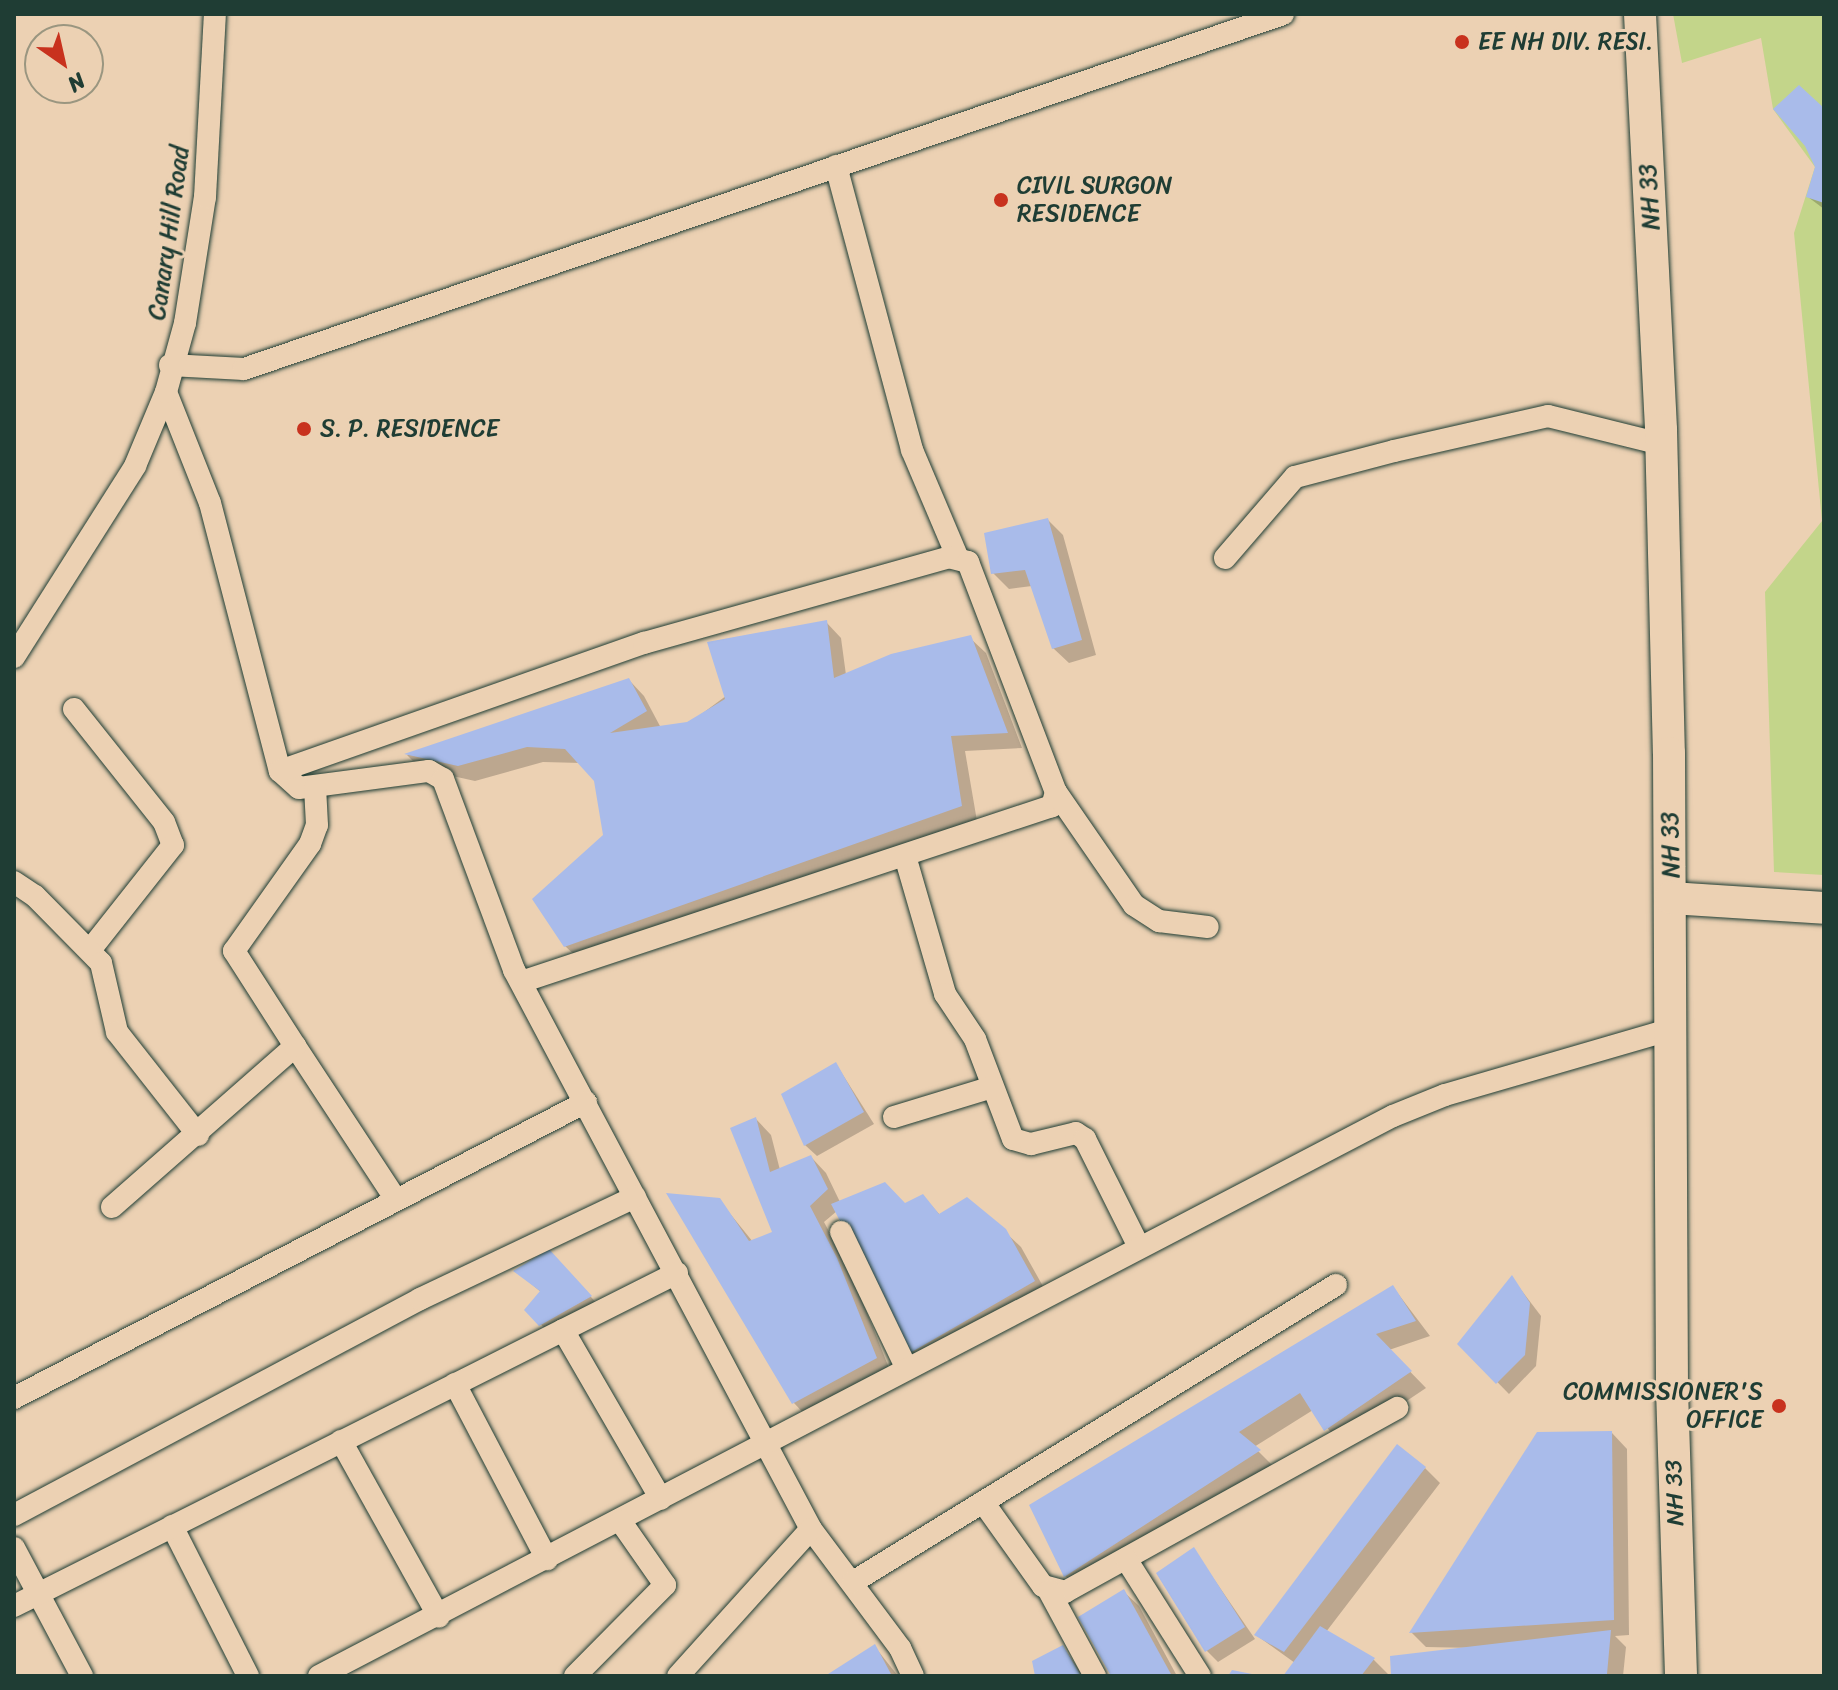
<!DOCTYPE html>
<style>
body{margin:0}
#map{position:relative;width:1838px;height:1690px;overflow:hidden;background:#ecd1b3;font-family:Sriracha,sans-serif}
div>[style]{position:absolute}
.green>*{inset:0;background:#c3d58a}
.shadow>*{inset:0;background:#0003}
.building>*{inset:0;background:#a9bbea}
.roads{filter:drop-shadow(0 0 2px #1f3d34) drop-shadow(0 0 2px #1f3d34)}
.minor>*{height:22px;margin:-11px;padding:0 11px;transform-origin:11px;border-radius:11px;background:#ecd1b3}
.secondary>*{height:32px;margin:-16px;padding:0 16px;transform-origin:16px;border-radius:16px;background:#ecd1b3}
.dots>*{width:22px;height:22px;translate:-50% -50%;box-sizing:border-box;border:4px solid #ecd1b3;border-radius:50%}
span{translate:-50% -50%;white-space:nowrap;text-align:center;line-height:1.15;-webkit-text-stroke:6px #ecd1b3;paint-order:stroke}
.poi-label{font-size:24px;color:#1f3d34}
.left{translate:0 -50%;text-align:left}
.right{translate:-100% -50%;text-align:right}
.street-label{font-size:24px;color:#1f3d34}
.frame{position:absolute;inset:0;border:16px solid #1f3d34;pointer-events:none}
.north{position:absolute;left:24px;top:24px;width:80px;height:80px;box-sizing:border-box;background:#ecd1b3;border:2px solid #9a9680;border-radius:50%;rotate:146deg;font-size:22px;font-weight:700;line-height:32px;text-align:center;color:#1f3d34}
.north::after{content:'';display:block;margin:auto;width:28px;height:36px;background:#c8321e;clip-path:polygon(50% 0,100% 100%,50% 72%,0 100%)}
</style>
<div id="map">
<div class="green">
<div style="clip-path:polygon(1673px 14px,1824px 14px,1824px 875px,1774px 872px,1765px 592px,1822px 521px,1794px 233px,1815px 167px,1773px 109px,1761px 38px,1682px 63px)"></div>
</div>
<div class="shadow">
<div style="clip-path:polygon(1824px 110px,1824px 209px,1808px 197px,1817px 167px,1807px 145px)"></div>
<div style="clip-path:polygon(1048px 520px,1063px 535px,1096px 655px,1069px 663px,1053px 648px,1032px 586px,1009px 589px,993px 573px)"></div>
<div style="clip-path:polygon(826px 622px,841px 638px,846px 675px,970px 638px,986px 653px,1022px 748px,965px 751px,977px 821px,581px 961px,565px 946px,605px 836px,596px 780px,581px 763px,543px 762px,475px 781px,421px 769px,407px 755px,629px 680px,644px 696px,661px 728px,688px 724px)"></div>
<div style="clip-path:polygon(836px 1064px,874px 1124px,817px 1156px,805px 1145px)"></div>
<div style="clip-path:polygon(756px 1119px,771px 1135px,780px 1170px,811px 1157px,826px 1173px,840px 1202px,905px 1205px,923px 1196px,940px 1215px,1004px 1231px,1021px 1247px,1049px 1297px,927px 1367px,912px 1352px,837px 1211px,824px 1222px,852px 1275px,891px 1373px,809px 1419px,794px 1403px,670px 1195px,719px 1200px,753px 1242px,775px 1233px)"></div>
<div style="clip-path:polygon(560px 1263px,601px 1308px,552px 1336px,527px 1310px,542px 1293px,517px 1272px)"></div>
<div style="clip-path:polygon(1512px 1278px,1541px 1316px,1536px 1366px,1509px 1394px,1460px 1344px)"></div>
<div style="clip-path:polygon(1393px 1287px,1430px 1336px,1389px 1350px,1426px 1388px,1341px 1445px,1313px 1410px,1254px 1447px,1274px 1467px,1081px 1591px,1065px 1576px)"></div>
<div style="clip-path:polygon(1612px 1433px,1627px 1449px,1629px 1635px,1615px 1636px,1626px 1647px,1623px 1676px,1393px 1676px,1392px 1657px,1475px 1648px,1426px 1647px,1411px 1632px)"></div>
<div style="clip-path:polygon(1425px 1468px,1440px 1483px,1326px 1632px,1374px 1660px,1389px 1675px,1286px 1676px,1295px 1663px,1256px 1635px)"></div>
<div style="clip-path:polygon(1194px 1550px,1255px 1639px,1218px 1662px,1206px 1650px)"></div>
<div style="clip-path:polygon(1123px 1591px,1139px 1606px,1177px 1676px,1113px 1676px)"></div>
<div style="clip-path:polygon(875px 1647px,898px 1676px,829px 1676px)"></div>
<div style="clip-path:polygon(1063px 1647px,1084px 1676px,1038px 1676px)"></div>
</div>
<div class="building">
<div style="clip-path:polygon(1799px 85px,1824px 108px,1824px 203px,1806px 197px,1815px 167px,1805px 146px,1773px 109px)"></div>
<div style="clip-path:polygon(1048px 518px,1082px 640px,1052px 649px,1025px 570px,991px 574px,984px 533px)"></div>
<div style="clip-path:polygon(827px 620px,834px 678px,891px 654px,971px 635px,1008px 733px,951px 736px,962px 806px,564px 947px,532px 899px,603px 835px,594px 781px,565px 749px,527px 747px,458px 766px,404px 754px,629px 678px,647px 711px,610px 733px,687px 722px,725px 699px,707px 642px)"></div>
<div style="clip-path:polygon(836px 1062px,864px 1112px,804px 1146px,781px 1094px)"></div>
<div style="clip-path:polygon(756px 1117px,770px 1172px,811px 1155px,828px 1189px,810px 1206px,837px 1258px,877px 1358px,792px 1404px,666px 1193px,720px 1198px,749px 1241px,772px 1232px,730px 1128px)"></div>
<div style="clip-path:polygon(885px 1182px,905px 1203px,923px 1194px,939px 1214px,967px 1197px,1006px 1229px,1035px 1281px,910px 1353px,831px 1204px)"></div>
<div style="clip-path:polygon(549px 1249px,592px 1296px,539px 1326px,524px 1310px,540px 1291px,513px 1271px)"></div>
<div style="clip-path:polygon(1512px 1275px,1530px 1303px,1525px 1355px,1496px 1384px,1457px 1344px)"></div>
<div style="clip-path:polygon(1393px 1285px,1416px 1321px,1376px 1334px,1412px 1371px,1324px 1431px,1300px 1393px,1239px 1432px,1261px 1450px,1064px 1577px,1029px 1505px)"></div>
<div style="clip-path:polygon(1612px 1431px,1614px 1620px,1409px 1633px,1537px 1432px)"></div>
<div style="clip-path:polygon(1397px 1444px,1426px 1467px,1284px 1652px,1254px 1635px)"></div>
<div style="clip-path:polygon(1194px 1547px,1245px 1627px,1205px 1652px,1156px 1573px)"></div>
<div style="clip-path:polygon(1124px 1589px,1172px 1676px,1111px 1676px,1078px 1617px)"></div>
<div style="clip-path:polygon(1320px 1626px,1375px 1658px,1361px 1676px,1283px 1676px)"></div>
<div style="clip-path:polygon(1611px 1630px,1607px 1674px,1391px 1676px,1390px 1656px)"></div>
<div style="clip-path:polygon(875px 1644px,892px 1676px,825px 1676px)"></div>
<div style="clip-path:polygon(1063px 1645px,1081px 1676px,1035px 1676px,1032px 1661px)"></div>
<div style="clip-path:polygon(1232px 1670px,1257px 1675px,1257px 1676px,1228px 1676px)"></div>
</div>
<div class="roads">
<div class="minor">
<div style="left:836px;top:166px;width:294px;rotate:75deg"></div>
<div style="left:912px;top:450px;width:115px;rotate:67deg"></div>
<div style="left:170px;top:365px;width:74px;rotate:3.1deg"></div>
<div style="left:244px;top:369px;width:1098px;rotate:-18.86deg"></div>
<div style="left:166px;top:392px;width:119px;rotate:68.4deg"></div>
<div style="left:210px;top:503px;width:277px;rotate:75.4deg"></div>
<div style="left:280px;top:771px;width:25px;rotate:42deg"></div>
<div style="left:299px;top:788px;width:131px;rotate:-7.5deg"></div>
<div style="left:429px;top:771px;width:16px;rotate:30deg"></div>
<div style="left:443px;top:779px;width:204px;rotate:69.6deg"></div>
<div style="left:514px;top:970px;width:633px;rotate:62.02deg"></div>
<div style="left:811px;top:1529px;width:149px;rotate:53.2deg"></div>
<div style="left:900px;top:1648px;width:31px;rotate:65deg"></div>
<div style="left:1225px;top:558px;width:107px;rotate:-49.2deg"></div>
<div style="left:1295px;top:477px;width:102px;rotate:-14.7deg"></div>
<div style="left:1394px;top:451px;width:158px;rotate:-12.8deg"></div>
<div style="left:1548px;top:416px;width:116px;rotate:13.9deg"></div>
<div style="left:14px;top:657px;width:226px;rotate:-57.6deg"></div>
<div style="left:135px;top:466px;width:80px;rotate:-67.3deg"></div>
<div style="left:166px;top:392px;width:72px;rotate:-74.6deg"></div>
<div style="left:185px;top:323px;width:128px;rotate:-81deg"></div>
<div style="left:205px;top:197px;width:183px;rotate:-86.9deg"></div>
<div style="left:74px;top:709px;width:144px;rotate:51.5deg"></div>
<div style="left:164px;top:822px;width:25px;rotate:69deg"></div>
<div style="left:173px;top:845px;width:134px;rotate:128.3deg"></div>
<div style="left:280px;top:771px;width:386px;rotate:-19.4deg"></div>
<div style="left:644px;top:643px;width:317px;rotate:-15.7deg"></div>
<div style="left:949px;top:557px;width:20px;rotate:15deg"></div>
<div style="left:968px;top:562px;width:246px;rotate:69.1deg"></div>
<div style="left:1056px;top:792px;width:15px;rotate:106deg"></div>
<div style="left:1052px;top:806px;width:559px;rotate:161.66deg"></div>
<div style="left:1056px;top:792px;width:137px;rotate:55.4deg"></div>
<div style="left:1134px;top:905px;width:30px;rotate:33deg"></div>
<div style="left:1159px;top:921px;width:49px;rotate:7deg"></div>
<div style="left:905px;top:856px;width:144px;rotate:73.8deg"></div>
<div style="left:945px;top:994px;width:54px;rotate:56.3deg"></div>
<div style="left:975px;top:1039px;width:107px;rotate:69.2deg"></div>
<div style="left:1013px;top:1139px;width:19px;rotate:16deg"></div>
<div style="left:1031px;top:1144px;width:46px;rotate:-13.7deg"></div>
<div style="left:1076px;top:1133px;width:11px;rotate:34deg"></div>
<div style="left:1085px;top:1139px;width:121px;rotate:63.4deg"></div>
<div style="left:14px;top:882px;width:25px;rotate:34deg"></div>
<div style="left:35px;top:896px;width:94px;rotate:45.4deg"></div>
<div style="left:101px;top:963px;width:71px;rotate:76.9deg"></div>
<div style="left:117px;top:1032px;width:131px;rotate:51.8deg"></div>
<div style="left:295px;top:1046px;width:184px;rotate:56.7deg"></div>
<div style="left:894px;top:1117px;width:102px;rotate:-17deg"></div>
<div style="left:112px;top:1207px;width:244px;rotate:-41.3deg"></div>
<div style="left:295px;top:1046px;width:113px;rotate:-122.7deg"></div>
<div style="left:234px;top:951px;width:131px;rotate:-54.6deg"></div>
<div style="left:310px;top:844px;width:20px;rotate:-70deg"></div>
<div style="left:317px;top:825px;width:37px;rotate:-93deg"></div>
<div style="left:841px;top:1232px;width:150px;rotate:64.3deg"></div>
<div style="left:563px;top:1330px;width:195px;rotate:59.9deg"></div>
<div style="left:455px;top:1384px;width:198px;rotate:62.3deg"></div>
<div style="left:14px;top:1398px;width:644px;rotate:-27.36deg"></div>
<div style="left:341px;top:1441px;width:201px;rotate:60.9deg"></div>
<div style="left:983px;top:1502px;width:103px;rotate:54.5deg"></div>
<div style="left:1043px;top:1586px;width:23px;rotate:15deg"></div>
<div style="left:1065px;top:1592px;width:380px;rotate:-29deg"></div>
<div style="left:14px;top:1515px;width:460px;rotate:-28deg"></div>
<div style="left:420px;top:1299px;width:238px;rotate:-25.4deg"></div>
<div style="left:172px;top:1526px;width:168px;rotate:63.1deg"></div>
<div style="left:14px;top:1548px;width:145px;rotate:62deg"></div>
<div style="left:1126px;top:1559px;width:138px;rotate:57.7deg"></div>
<div style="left:853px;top:1582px;width:567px;rotate:-31.59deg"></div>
<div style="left:1049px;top:1591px;width:97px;rotate:61.6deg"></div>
<div style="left:14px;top:1606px;width:742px;rotate:-26.67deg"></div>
<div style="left:319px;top:1676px;width:1211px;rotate:-27.54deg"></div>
<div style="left:1393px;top:1116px;width:56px;rotate:-22deg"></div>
<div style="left:1445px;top:1095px;width:236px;rotate:-16.2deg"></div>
<div style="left:575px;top:1676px;width:128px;rotate:-45.3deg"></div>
<div style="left:665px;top:1585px;width:77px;rotate:-124.9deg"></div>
<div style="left:678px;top:1676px;width:198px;rotate:-47.9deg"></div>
</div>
<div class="secondary">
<div style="left:1640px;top:14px;width:417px;rotate:87.1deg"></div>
<div style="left:1661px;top:430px;width:323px;rotate:88.6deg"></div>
<div style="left:1669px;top:753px;width:636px;rotate:89.73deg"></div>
<div style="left:1672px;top:1389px;width:287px;rotate:88.2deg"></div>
<div style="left:1671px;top:898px;width:153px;rotate:3.7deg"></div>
</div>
</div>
<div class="dots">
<div style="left:1462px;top:42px;background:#c8321e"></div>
<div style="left:1001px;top:200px;background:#c8321e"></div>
<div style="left:304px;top:429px;background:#c8321e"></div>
<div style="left:1779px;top:1406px;background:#c8321e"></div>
</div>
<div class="poi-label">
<span class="left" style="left:1478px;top:42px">EE NH DIV. RESI.</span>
<span class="left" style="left:1017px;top:200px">CIVIL SURGON<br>RESIDENCE</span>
<span class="left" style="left:320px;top:429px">S. P. RESIDENCE</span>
<span class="right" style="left:1763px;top:1406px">COMMISSIONER'S<br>OFFICE</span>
</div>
<div class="street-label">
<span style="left:1650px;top:197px;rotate:-93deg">NH 33</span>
<span style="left:169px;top:233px;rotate:-82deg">Canary Hill Road</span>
<span style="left:1671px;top:845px;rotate:-91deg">NH 33</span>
<span style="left:1675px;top:1493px;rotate:-92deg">NH 33</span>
</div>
<div class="frame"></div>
<div class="north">N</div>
</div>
